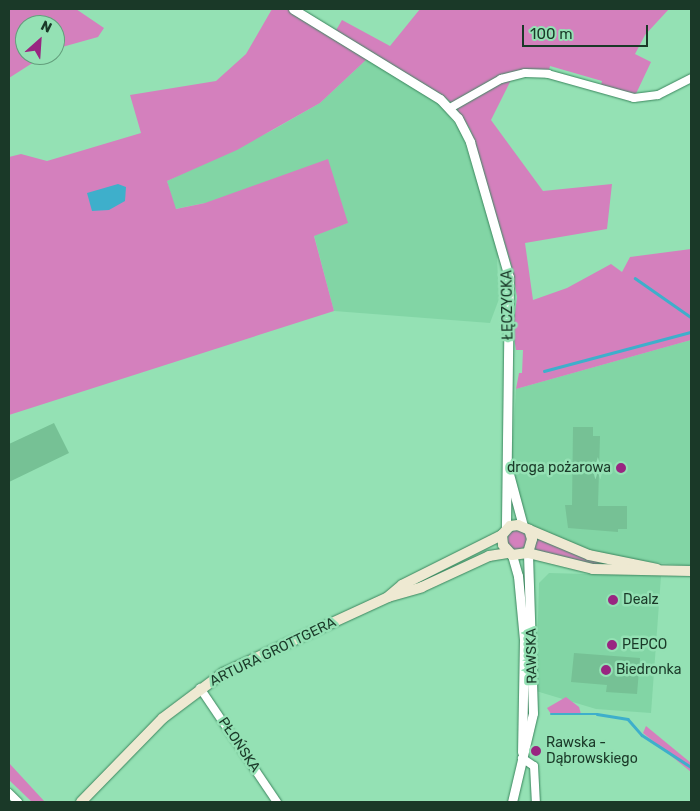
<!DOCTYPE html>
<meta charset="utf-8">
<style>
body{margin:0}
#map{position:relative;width:700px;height:811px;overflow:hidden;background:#94e1b4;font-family:Rubik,sans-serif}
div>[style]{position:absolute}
.built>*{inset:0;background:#82d5a5}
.green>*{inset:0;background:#d480bd}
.round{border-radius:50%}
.water>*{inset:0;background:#3eafcb}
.stream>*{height:2.5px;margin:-1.25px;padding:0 1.25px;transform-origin:1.25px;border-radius:1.25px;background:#3eafcb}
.building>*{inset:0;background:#76c195}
.roads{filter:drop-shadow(0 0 1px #3b865e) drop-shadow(0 0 1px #3b865e)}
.minor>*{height:8px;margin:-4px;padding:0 4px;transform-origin:4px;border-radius:4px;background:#fff}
.tertiary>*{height:9px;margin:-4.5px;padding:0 4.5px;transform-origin:4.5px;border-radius:4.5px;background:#fff}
.secondary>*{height:10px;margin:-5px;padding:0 5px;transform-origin:5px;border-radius:5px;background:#eee9d2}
.dots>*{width:14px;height:14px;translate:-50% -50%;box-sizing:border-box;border:2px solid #94e1b4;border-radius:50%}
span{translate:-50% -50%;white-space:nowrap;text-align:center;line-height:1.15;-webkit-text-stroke:5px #94e1b4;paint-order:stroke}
.street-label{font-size:14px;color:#1a3928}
.poi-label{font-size:14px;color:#1a3928}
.right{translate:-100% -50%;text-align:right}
.left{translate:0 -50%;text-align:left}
.frame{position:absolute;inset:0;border:10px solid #1a3928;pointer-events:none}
.north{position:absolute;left:15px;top:15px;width:50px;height:50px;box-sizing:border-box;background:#94e1b4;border:1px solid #639e7c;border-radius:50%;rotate:26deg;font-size:14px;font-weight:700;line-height:20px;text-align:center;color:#1a3928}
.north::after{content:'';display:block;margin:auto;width:18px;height:22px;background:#992581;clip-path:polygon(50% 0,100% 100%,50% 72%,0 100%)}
.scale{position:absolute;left:522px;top:25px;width:126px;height:22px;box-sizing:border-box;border:2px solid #1a3928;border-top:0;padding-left:6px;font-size:15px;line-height:18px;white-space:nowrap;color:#1a3928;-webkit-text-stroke:4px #94e1b4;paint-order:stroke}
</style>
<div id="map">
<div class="built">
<div style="clip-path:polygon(368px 58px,439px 103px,461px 132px,500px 250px,497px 259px,499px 299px,490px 323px,334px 311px,314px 235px,348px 223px,204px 203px,175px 209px,167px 181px,273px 130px,320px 103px)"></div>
<div style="clip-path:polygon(691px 340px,691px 566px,604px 557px,529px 524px,511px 468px,516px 389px)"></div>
<div style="clip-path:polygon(549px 573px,661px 576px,651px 713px,596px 709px,536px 691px,539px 583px)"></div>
</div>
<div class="green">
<div style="clip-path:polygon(9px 9px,76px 9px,104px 28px,98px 37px,55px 49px,55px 25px,25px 25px,25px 55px,45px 55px,9px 78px)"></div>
<div style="clip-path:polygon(272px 9px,287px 9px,368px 58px,320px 103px,237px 150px,167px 181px,176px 209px,205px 203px,328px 159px,348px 223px,314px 236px,334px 311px,9px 415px,9px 157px,21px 154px,47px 161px,141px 133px,130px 95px,216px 81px,246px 54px)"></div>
<div style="clip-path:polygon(420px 9px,669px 9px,645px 35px,635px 54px,651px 62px,634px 98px,600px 89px,602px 81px,550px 66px,548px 74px,513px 76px,491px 120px,543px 191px,612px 184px,607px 229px,525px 243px,533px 300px,567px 288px,611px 264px,622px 272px,630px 257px,691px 249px,691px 340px,516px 389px,519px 373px,522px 373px,523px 350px,516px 350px,513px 330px,517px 297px,511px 264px,470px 129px,454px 105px,442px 95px,335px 32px,342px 20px,390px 46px)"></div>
<div class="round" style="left:507px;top:530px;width:20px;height:20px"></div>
<div style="clip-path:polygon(538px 536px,579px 556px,623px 565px,600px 567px,533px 551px)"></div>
<div style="clip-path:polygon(566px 697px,579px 707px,581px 714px,551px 714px,547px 708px)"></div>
<div style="clip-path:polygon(646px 726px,691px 763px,691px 772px,643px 733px)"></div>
<div style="clip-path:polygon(9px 763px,45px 802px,32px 802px,9px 780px)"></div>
</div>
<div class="water">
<div style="clip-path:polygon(118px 184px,126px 187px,125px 201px,109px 210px,92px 211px,87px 193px)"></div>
</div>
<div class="stream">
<div style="left:635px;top:278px;width:68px;rotate:34.9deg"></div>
<div style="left:544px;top:371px;width:152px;rotate:-14.9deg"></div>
<div style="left:551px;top:714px;width:46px"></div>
<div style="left:597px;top:714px;width:31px;rotate:9deg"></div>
<div style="left:628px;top:719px;width:21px;rotate:49deg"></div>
<div style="left:642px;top:735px;width:59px;rotate:33.1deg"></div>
</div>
<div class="building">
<div style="clip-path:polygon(54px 423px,69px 453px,9px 482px,9px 444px)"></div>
<div style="clip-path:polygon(573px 427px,593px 427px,593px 436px,600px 436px,598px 506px,627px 506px,627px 529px,618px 529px,618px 532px,568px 528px,565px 505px,572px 505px)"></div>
<div style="clip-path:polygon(574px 653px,640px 658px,637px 694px,606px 692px,607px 685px,571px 682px)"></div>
</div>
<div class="roads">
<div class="minor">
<div style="left:450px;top:108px;width:59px;rotate:-29.6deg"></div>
<div style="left:501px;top:79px;width:25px;rotate:-14deg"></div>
<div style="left:525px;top:73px;width:23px;rotate:2deg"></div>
<div style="left:548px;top:74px;width:89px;rotate:15.6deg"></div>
<div style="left:634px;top:98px;width:24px;rotate:-7deg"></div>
<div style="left:658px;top:95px;width:37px;rotate:-27deg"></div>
<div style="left:200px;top:688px;width:138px;rotate:56deg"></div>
<div style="left:522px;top:758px;width:14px;rotate:34deg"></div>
<div style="left:534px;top:766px;width:36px;rotate:87deg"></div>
<div style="left:9px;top:793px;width:13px;rotate:45deg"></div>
</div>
<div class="tertiary">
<div style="left:293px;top:9px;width:172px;rotate:31.5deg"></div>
<div style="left:440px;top:99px;width:26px;rotate:47deg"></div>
<div style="left:458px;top:118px;width:27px;rotate:63deg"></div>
<div style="left:470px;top:142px;width:141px;rotate:73.9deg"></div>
<div style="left:509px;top:277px;width:252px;rotate:90.7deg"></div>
<div style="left:509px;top:474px;width:54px;rotate:74.9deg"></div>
<div style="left:512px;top:555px;width:22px;rotate:74deg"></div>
<div style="left:518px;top:576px;width:63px;rotate:84.6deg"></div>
<div style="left:524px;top:639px;width:113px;rotate:91deg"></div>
<div style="left:512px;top:802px;width:91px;rotate:-76.7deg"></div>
<div style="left:533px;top:713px;width:160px;rotate:-91.8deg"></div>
</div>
<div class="secondary">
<div style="left:528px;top:553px;width:15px;rotate:-74deg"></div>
<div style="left:532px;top:539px;width:10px;rotate:-107deg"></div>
<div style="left:657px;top:569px;width:69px;rotate:-168.4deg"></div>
<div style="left:589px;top:555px;width:77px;rotate:-157.1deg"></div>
<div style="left:518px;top:525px;width:8px;rotate:173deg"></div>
<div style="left:510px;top:526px;width:12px;rotate:132deg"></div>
<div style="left:502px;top:535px;width:10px;rotate:84deg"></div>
<div style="left:503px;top:545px;width:13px;rotate:48deg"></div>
<div style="left:512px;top:555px;width:16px;rotate:-7deg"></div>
<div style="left:528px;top:553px;width:67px;rotate:13.8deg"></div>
<div style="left:593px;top:569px;width:98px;rotate:1.2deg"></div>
<div style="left:389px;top:596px;width:17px;rotate:-40deg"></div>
<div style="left:402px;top:585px;width:112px;rotate:-26.6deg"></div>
<div style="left:81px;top:802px;width:117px;rotate:-45.7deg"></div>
<div style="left:163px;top:718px;width:75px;rotate:-36.9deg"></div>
<div style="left:223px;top:673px;width:182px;rotate:-24.7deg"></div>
<div style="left:388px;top:597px;width:35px;rotate:-16deg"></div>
<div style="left:422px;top:587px;width:74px;rotate:-24.8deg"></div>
<div style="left:489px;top:556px;width:20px;rotate:-9deg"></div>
</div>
</div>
<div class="dots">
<div style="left:621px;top:468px;background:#992581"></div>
<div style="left:613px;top:600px;background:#992581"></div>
<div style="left:612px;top:645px;background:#992581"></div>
<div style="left:606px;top:670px;background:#992581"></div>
<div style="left:536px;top:751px;background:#992581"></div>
</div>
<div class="street-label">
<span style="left:508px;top:305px;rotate:-91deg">ŁĘCZYCKA</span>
<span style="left:273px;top:652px;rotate:-26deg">ARTURA GROTTGERA</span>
<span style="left:532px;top:656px;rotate:-91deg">RAWSKA</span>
<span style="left:239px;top:745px;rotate:56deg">PŁOŃSKA</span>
</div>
<div class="poi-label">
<span class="right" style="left:611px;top:468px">droga pożarowa</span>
<span class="left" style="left:623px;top:600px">Dealz</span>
<span class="left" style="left:622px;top:645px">PEPCO</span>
<span class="left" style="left:616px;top:670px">Biedronka</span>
<span class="left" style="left:546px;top:751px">Rawska -<br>Dąbrowskiego</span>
</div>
<div class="frame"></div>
<div class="north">N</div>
<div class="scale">100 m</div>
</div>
